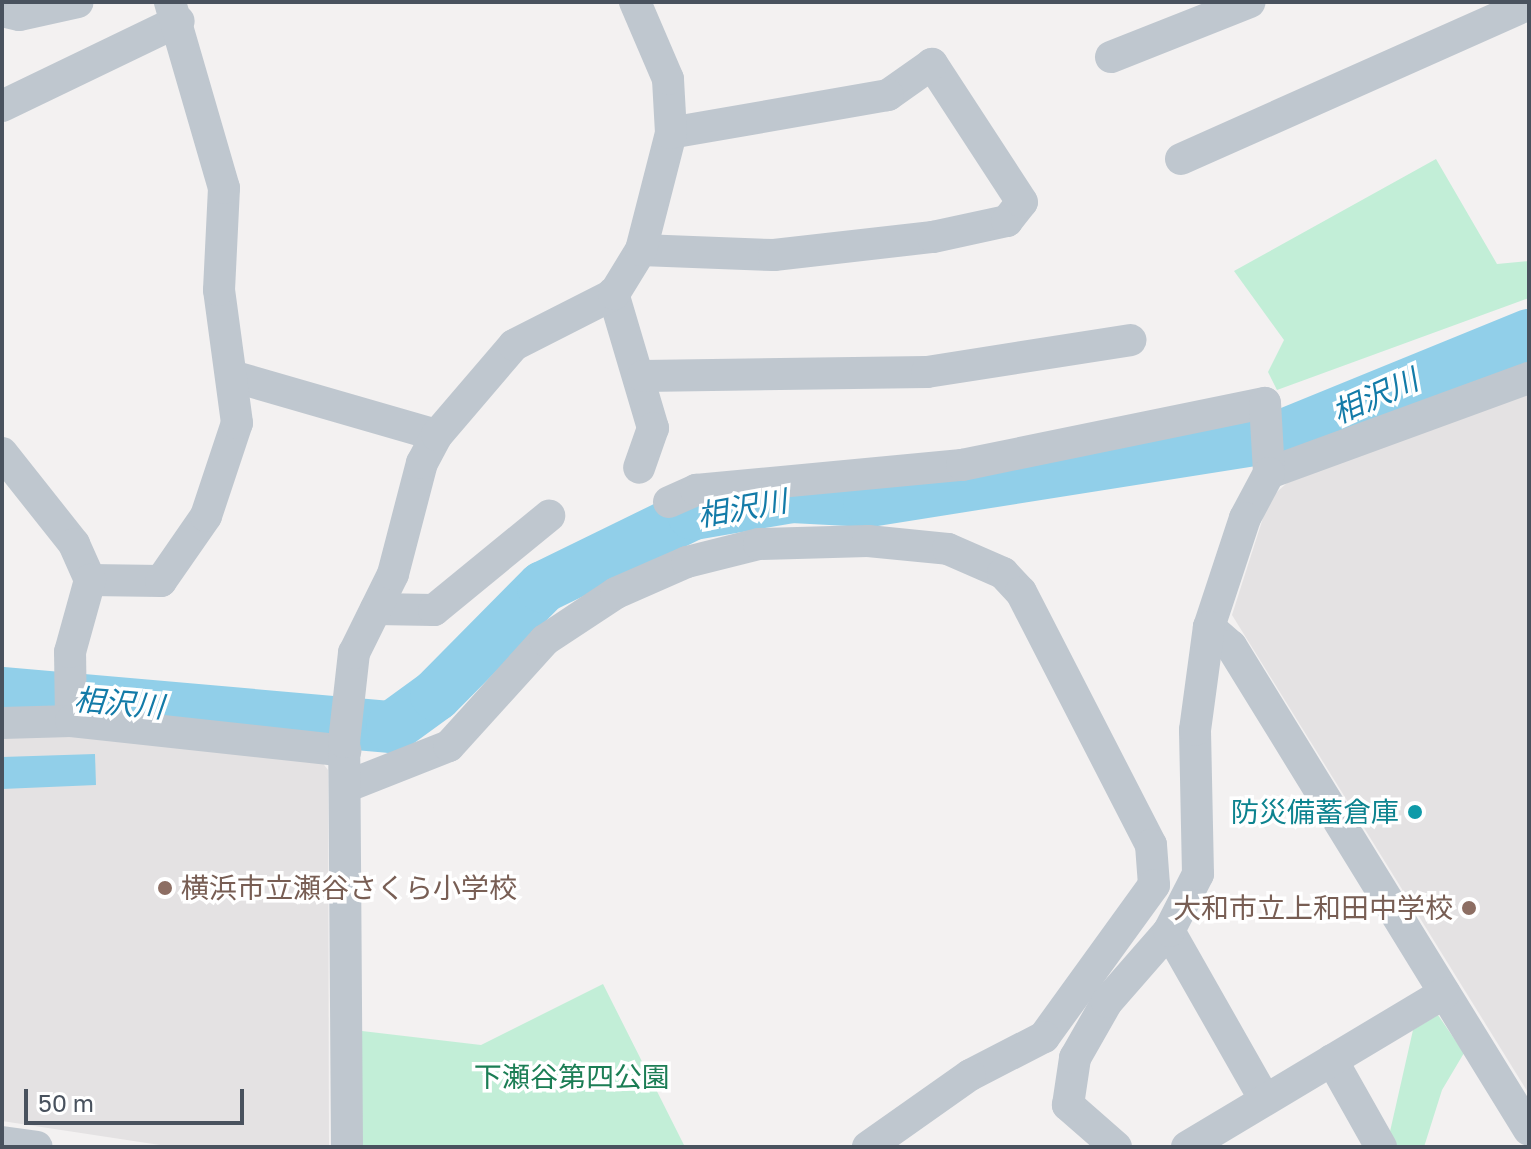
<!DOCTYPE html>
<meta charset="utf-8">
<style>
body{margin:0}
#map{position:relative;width:1531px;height:1149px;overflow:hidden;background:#f3f1f1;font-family:"Golos Text","Noto Sans JP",sans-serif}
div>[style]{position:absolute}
.education>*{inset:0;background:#e4e2e3}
.green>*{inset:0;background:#c2eed7}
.water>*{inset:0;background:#91cfe9}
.river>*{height:52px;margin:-26px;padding:0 26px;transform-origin:26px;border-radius:26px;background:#91cfe9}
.minor>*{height:32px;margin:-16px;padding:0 16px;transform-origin:16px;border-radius:16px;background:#bfc7cf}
.dots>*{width:22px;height:22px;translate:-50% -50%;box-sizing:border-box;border:4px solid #fff;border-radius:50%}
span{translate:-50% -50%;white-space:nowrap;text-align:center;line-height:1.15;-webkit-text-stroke:7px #fff;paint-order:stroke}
.culture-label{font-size:28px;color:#0d838f}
.right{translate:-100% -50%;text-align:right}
.education-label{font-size:28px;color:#785e54}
.left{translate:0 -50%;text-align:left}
.park-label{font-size:28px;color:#1c7e55}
.water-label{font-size:30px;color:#137ba8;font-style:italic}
.frame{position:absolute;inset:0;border:4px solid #49525e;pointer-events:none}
.scale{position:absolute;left:24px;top:1089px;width:220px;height:36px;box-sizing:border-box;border:4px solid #49525e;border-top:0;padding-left:10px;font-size:24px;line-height:28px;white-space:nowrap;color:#49525e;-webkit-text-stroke:6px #fff;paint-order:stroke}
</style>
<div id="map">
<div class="education">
<div style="clip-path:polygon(1529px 389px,1529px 1094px,1232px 615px,1269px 499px,1287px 483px)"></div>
<div style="clip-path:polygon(103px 729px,315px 753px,328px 770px,329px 1147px,173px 1147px,2px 1121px,2px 737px)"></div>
</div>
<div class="green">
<div style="clip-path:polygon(1436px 159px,1497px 264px,1529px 261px,1529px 298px,1277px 390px,1268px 372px,1284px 340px,1234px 271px)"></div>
<div style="clip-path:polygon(603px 984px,685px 1147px,358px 1147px,362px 1031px,481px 1045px)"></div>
<div style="clip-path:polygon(1438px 1015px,1464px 1053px,1442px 1090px,1424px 1147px,1396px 1147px,1389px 1136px,1413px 1030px)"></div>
</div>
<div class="water">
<div style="clip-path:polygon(95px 754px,96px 785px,2px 789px,2px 757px)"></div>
</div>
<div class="river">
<div style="left:2px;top:693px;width:391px;rotate:5deg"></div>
<div style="left:392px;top:727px;width:54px;rotate:-36deg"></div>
<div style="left:436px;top:695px;width:152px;rotate:-45.3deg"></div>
<div style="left:543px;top:587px;width:167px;rotate:-26deg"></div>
<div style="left:693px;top:514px;width:100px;rotate:-9.7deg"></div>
<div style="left:792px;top:497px;width:77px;rotate:3deg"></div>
<div style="left:869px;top:501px;width:417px;rotate:-9deg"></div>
<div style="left:1281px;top:436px;width:268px;rotate:-22.2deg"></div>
</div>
<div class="minor">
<div style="left:2px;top:11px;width:18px;rotate:13deg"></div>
<div style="left:20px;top:15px;width:59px;rotate:-12.6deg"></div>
<div style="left:1111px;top:57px;width:149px;rotate:-21.6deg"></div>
<div style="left:2px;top:106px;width:196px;rotate:-25.7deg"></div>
<div style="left:1181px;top:159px;width:381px;rotate:-24deg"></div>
<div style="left:641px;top:250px;width:133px;rotate:2.2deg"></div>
<div style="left:774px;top:255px;width:160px;rotate:-6.5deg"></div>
<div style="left:933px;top:237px;width:76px;rotate:-12.2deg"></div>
<div style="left:1007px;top:221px;width:24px;rotate:-52deg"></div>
<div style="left:1022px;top:202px;width:165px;rotate:-123.1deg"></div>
<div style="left:932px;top:64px;width:54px;rotate:144.8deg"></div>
<div style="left:888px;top:95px;width:220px;rotate:170.1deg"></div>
<div style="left:613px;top:293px;width:141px;rotate:73.5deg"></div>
<div style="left:653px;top:428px;width:42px;rotate:109.3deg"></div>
<div style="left:232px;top:376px;width:213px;rotate:16.1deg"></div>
<div style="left:643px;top:376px;width:284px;rotate:-0.8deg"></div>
<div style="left:927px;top:372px;width:206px;rotate:-8.9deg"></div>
<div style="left:2px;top:453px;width:116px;rotate:51.6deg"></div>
<div style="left:74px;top:544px;width:39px;rotate:66deg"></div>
<div style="left:90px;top:580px;width:71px;rotate:0.8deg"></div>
<div style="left:161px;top:581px;width:79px;rotate:-55.3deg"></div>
<div style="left:206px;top:516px;width:98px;rotate:-71.6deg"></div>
<div style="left:237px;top:423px;width:134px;rotate:-97.7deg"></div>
<div style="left:219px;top:290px;width:102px;rotate:-87.2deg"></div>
<div style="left:224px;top:188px;width:194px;rotate:-106.2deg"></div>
<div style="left:1269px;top:473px;width:277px;rotate:-20.1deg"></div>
<div style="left:669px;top:502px;width:30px;rotate:-24deg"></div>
<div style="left:696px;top:490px;width:267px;rotate:-5.4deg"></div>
<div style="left:962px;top:465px;width:309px;rotate:-11.6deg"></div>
<div style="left:1265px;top:403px;width:70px;rotate:86.7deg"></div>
<div style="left:1269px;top:473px;width:51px;rotate:118.1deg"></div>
<div style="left:1245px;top:518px;width:115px;rotate:108.3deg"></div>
<div style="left:1209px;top:627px;width:29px;rotate:41deg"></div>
<div style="left:1231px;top:646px;width:568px;rotate:58.38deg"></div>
<div style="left:376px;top:609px;width:58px;rotate:1deg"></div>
<div style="left:434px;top:610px;width:149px;rotate:-39.3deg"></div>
<div style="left:71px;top:721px;width:69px;rotate:-90.8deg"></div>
<div style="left:70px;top:652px;width:75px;rotate:-74.5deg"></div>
<div style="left:2px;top:723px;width:69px;rotate:-1.7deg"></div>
<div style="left:71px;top:721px;width:276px;rotate:6.2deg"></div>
<div style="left:350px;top:785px;width:106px;rotate:-21.5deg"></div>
<div style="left:449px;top:746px;width:143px;rotate:-47.8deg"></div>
<div style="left:545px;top:640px;width:85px;rotate:-33.5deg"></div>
<div style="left:616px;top:593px;width:77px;rotate:-23.6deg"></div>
<div style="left:687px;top:562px;width:74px;rotate:-14deg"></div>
<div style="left:759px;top:544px;width:109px;rotate:-1.6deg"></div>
<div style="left:868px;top:541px;width:80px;rotate:5.7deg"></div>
<div style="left:948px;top:549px;width:60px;rotate:23.6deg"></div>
<div style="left:1003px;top:573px;width:26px;rotate:47deg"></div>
<div style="left:1021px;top:592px;width:284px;rotate:62.8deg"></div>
<div style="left:1151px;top:845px;width:40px;rotate:85.7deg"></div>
<div style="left:1154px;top:885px;width:188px;rotate:125.9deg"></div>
<div style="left:1044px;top:1037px;width:83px;rotate:152.8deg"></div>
<div style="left:970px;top:1075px;width:125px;rotate:144.8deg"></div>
<div style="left:1169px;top:931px;width:194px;rotate:60.4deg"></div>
<div style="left:1332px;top:1060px;width:100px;rotate:60.6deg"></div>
<div style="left:2px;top:1142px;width:35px;rotate:8deg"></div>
<div style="left:347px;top:1147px;width:405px;rotate:-90.4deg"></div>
<div style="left:344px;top:742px;width:90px;rotate:-83.6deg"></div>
<div style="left:354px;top:653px;width:88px;rotate:-63.7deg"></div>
<div style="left:393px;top:574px;width:115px;rotate:-75.4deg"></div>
<div style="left:422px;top:463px;width:32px;rotate:-62deg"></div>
<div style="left:437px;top:435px;width:118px;rotate:-49.5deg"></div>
<div style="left:514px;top:345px;width:112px;rotate:-27deg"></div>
<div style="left:614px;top:294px;width:52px;rotate:-58.5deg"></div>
<div style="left:641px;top:250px;width:121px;rotate:-75.6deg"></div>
<div style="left:671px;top:133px;width:54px;rotate:-93.2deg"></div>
<div style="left:668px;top:79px;width:84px;rotate:-113.2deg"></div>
<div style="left:1116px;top:1147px;width:64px;rotate:-138.8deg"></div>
<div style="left:1068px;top:1105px;width:48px;rotate:-81.5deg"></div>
<div style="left:1075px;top:1058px;width:64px;rotate:-60.3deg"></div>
<div style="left:1107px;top:1002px;width:94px;rotate:-48.9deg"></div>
<div style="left:1169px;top:931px;width:64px;rotate:-63deg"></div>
<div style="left:1198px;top:874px;width:144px;rotate:-91.2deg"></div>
<div style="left:1195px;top:730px;width:104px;rotate:-82.3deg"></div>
<div style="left:1187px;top:1147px;width:300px;rotate:-30.9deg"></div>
</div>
<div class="dots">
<div style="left:1415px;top:812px;background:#0f9aa8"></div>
<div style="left:165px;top:888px;background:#8d6e63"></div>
<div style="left:1469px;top:908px;background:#8d6e63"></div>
</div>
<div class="culture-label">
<span class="right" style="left:1399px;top:812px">防災備蓄倉庫</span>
</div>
<div class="education-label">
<span class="left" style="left:181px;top:888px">横浜市立瀬谷さくら小学校</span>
<span class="right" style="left:1453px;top:908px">大和市立上和田中学校</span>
</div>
<div class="park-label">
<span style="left:572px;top:1077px">下瀬谷第四公園</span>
</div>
<div class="water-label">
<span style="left:1375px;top:396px;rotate:-24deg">相沢川</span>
<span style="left:742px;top:508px;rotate:-10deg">相沢川</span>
<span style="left:119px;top:703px;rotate:5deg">相沢川</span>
</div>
<div class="frame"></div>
<div class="scale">50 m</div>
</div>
